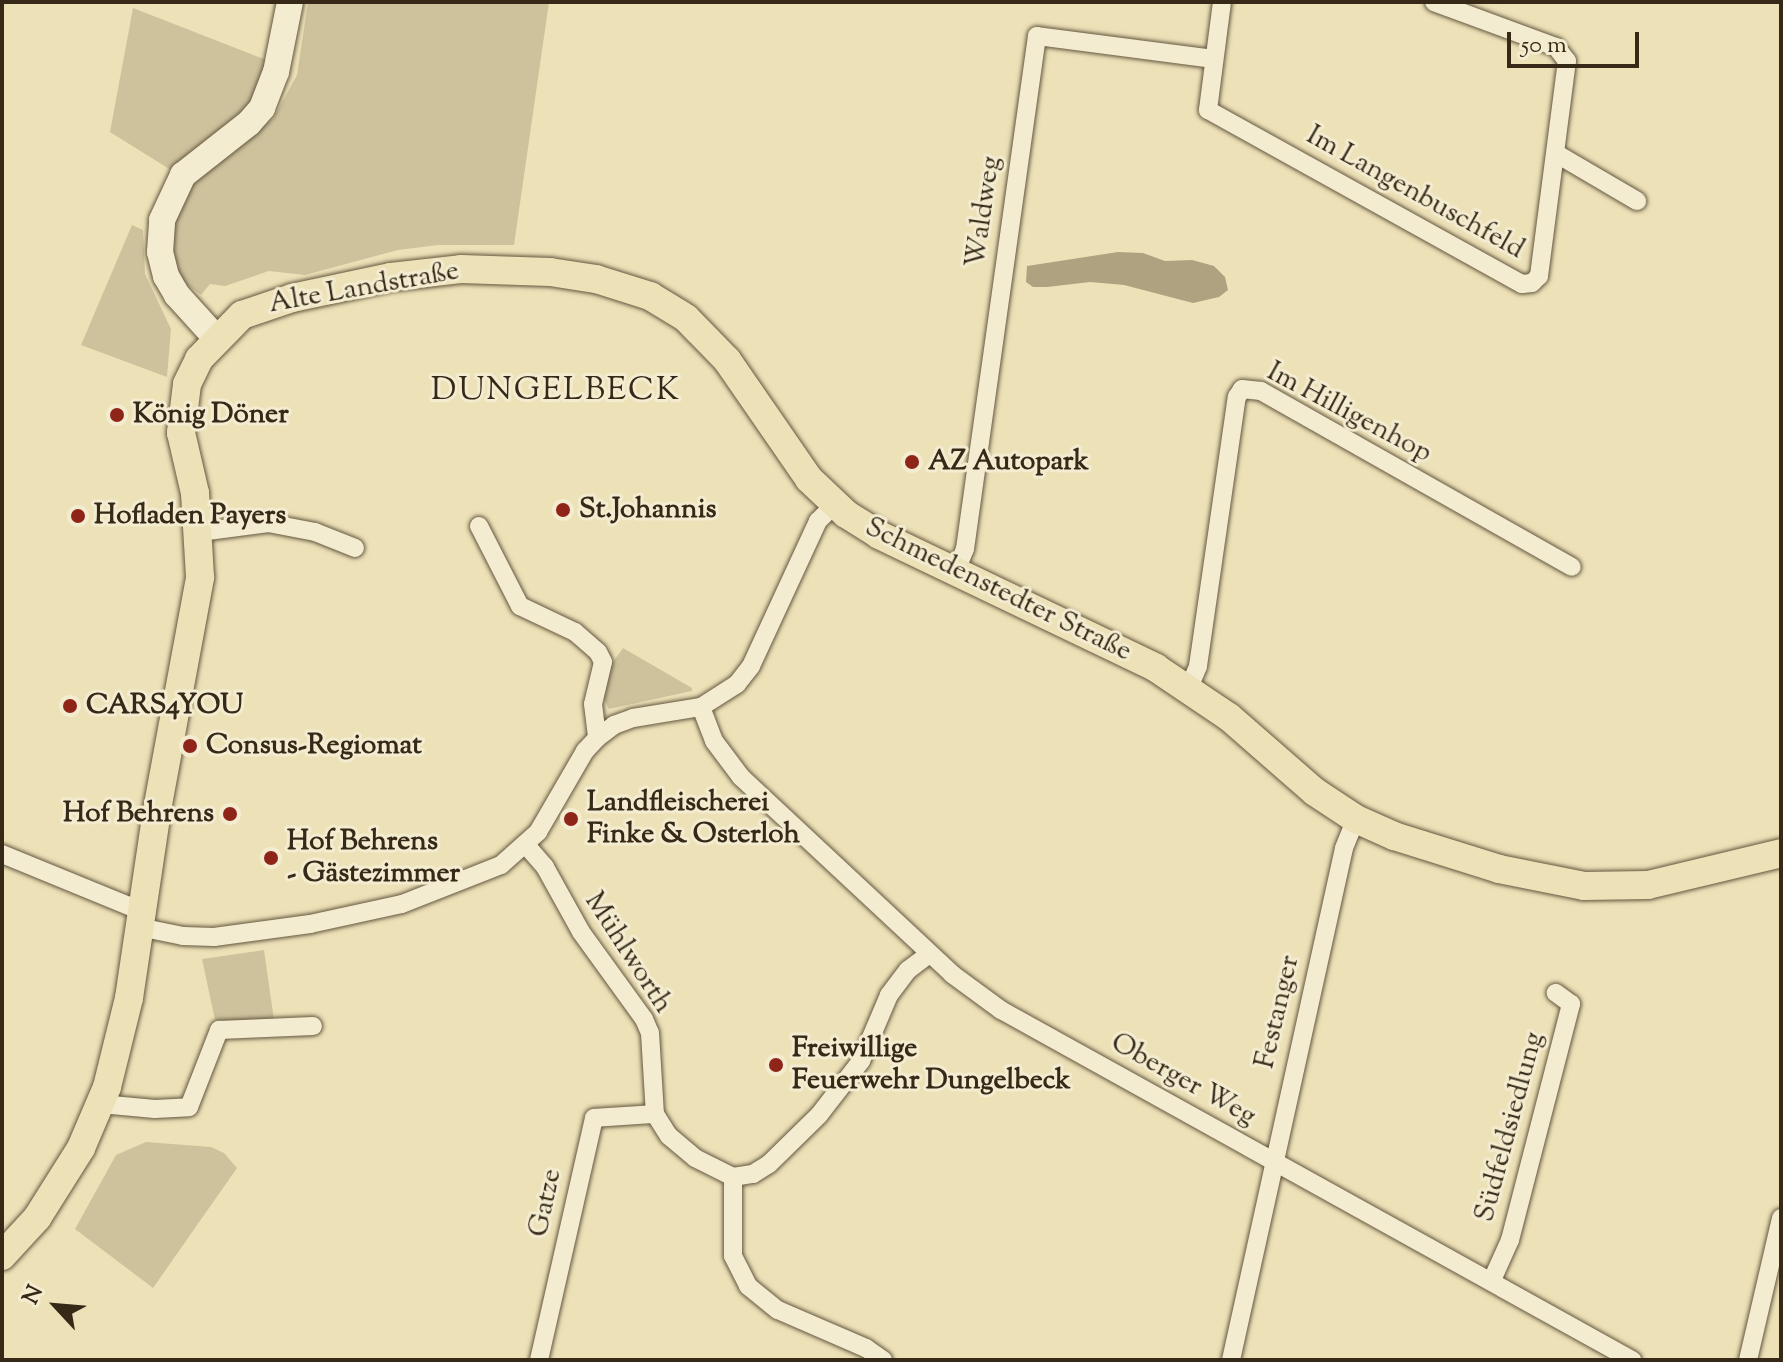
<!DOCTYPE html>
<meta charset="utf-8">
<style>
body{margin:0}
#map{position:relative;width:1783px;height:1362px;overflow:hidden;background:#ede1b8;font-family:"Sorts Mill Goudy",serif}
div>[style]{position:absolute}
.green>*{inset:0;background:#cec29d}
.water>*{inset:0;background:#afa281}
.roads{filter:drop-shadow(0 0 2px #64573f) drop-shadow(0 0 2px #64573f)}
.street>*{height:18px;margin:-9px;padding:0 9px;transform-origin:9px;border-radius:9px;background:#f3ecd1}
.secondary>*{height:26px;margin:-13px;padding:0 13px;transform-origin:13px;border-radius:13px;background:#f3ecd1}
.primary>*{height:28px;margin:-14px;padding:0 14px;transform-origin:14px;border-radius:14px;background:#ede1b8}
.dots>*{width:22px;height:22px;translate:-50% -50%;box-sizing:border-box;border:4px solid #f3ecd1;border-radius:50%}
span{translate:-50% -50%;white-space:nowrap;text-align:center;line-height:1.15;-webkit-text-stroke:6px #f3ecd1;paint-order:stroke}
.street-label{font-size:28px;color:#362917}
.poi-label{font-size:28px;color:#362917;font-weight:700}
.left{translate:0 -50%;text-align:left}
.right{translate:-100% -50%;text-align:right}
.quarter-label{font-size:32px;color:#362917;letter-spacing:2px}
.frame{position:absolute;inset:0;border:4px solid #362917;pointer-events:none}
.north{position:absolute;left:16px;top:1266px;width:80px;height:80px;-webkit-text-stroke:6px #f3ecd1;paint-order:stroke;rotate:296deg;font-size:22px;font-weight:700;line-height:32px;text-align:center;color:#362917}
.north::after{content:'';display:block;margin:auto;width:28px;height:36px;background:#362917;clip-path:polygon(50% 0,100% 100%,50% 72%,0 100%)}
.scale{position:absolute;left:1507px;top:32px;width:132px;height:36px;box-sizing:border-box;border:4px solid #362917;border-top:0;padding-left:10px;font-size:24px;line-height:28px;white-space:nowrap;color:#362917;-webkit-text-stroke:6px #f3ecd1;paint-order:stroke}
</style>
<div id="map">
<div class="green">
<div style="clip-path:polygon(308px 2px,549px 2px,514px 245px,438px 245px,398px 250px,305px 275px,269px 271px,225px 286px,210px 284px,201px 295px,185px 283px,176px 270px,171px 233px,182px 200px,195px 181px,215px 163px,273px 119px,297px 75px)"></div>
<div style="clip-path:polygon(133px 8px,269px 61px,252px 99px,239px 116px,174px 172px,110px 132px)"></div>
<div style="clip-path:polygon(132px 225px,143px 230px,145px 274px,171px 329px,167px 377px,81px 345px)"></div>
<div style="clip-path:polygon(623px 648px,692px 688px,692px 691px,609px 709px,602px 695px,608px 669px)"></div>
<div style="clip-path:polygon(264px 950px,274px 1020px,215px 1020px,202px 959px)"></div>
<div style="clip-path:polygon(146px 1142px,211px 1147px,224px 1153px,237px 1168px,153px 1288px,75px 1229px,116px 1155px)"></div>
</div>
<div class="water">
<div style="clip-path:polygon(1118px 252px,1143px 253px,1165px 261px,1192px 260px,1214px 266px,1225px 277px,1228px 290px,1219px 297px,1193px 303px,1124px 285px,1090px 282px,1047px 287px,1033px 287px,1026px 282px,1027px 266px)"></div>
</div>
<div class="roads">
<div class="street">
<div style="left:1222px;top:2px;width:109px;rotate:97.4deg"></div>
<div style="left:1208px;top:110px;width:359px;rotate:29deg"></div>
<div style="left:1522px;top:284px;width:10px;rotate:-6deg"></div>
<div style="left:1532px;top:283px;width:10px;rotate:-45deg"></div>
<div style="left:1539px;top:276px;width:217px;rotate:-82.6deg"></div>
<div style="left:1567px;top:61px;width:18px;rotate:-128deg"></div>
<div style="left:1556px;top:47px;width:130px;rotate:-159.8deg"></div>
<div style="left:1557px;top:154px;width:93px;rotate:30.4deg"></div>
<div style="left:479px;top:526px;width:90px;rotate:62.9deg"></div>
<div style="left:520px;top:606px;width:61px;rotate:25.3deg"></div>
<div style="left:575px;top:632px;width:30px;rotate:41deg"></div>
<div style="left:598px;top:652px;width:11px;rotate:63deg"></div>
<div style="left:603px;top:662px;width:43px;rotate:103.4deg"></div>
<div style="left:593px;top:704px;width:34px;rotate:83deg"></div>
<div style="left:200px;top:532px;width:69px;rotate:-7.5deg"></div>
<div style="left:268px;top:523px;width:48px;rotate:10.8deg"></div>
<div style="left:315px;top:532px;width:43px;rotate:21.8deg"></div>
<div style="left:956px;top:571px;width:24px;rotate:-68deg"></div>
<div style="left:965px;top:549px;width:518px;rotate:-82.01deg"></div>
<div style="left:1037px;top:36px;width:177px;rotate:7.4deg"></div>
<div style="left:1188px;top:690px;width:26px;rotate:-67deg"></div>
<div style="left:1198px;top:666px;width:272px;rotate:-81.8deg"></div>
<div style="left:1237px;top:397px;width:9px;rotate:-58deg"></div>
<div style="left:1242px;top:389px;width:19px;rotate:6deg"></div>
<div style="left:1261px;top:391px;width:357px;rotate:29.5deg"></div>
<div style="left:701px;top:707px;width:36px;rotate:69deg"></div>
<div style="left:714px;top:741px;width:45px;rotate:53.1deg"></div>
<div style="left:741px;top:777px;width:289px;rotate:43deg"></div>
<div style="left:952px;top:974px;width:61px;rotate:36.3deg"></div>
<div style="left:1001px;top:1010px;width:722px;rotate:29.02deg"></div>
<div style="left:526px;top:845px;width:29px;rotate:49deg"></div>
<div style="left:545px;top:867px;width:74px;rotate:61deg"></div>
<div style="left:581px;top:932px;width:107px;rotate:54.1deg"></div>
<div style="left:644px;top:1019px;width:15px;rotate:67deg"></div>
<div style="left:650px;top:1033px;width:81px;rotate:86.5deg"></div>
<div style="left:655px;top:1114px;width:26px;rotate:58deg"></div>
<div style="left:669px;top:1136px;width:34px;rotate:40deg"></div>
<div style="left:695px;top:1158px;width:42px;rotate:26.6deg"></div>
<div style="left:733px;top:1177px;width:79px;rotate:90deg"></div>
<div style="left:733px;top:1256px;width:34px;rotate:63deg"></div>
<div style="left:748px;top:1286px;width:38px;rotate:39deg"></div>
<div style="left:778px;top:1310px;width:96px;rotate:23.4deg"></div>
<div style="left:866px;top:1348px;width:21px;rotate:35deg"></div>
<div style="left:2px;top:854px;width:150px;rotate:22.3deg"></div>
<div style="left:139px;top:927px;width:45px;rotate:11.6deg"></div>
<div style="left:183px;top:936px;width:31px;rotate:2deg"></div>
<div style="left:214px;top:937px;width:97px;rotate:-7.7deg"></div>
<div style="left:310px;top:924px;width:94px;rotate:-12.3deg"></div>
<div style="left:402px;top:904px;width:106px;rotate:-21.5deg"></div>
<div style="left:501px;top:865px;width:50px;rotate:-41.7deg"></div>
<div style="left:538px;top:832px;width:94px;rotate:-59.9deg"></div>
<div style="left:585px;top:751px;width:18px;rotate:-47deg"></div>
<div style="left:597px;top:738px;width:21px;rotate:-37deg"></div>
<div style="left:614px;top:725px;width:20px;rotate:-20deg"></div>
<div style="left:633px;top:718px;width:69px;rotate:-9.2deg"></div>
<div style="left:701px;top:707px;width:43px;rotate:-32.6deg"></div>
<div style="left:737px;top:684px;width:23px;rotate:-52deg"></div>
<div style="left:751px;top:666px;width:160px;rotate:-65.2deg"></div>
<div style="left:818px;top:521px;width:24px;rotate:-45deg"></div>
<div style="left:101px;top:1104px;width:54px;rotate:5.3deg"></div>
<div style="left:155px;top:1109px;width:34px;rotate:-3deg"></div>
<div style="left:189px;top:1107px;width:83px;rotate:-68.7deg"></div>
<div style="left:219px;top:1030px;width:94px;rotate:-2.4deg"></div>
<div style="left:733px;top:1177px;width:20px;rotate:-9deg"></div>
<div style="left:753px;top:1174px;width:19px;rotate:-32deg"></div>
<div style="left:769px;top:1164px;width:70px;rotate:-44.4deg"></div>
<div style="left:819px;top:1115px;width:68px;rotate:-52.1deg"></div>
<div style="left:861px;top:1061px;width:72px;rotate:-67deg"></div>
<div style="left:889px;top:995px;width:31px;rotate:-53deg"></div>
<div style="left:908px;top:970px;width:26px;rotate:-37deg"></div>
<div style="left:1492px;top:1280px;width:44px;rotate:-65.8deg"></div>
<div style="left:1510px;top:1240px;width:244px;rotate:-75.5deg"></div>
<div style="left:1571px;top:1004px;width:19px;rotate:-144deg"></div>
<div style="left:539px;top:1360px;width:248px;rotate:-77.2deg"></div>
<div style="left:594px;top:1118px;width:61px;rotate:-3.8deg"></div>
<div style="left:1231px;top:1360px;width:524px;rotate:-77.55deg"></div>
<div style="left:1344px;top:848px;width:31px;rotate:-68deg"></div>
<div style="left:1748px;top:1360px;width:146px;rotate:-76.9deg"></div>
</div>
<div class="secondary">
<div style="left:216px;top:338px;width:58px;rotate:-132.2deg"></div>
<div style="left:177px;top:295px;width:22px;rotate:-120deg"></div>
<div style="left:166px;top:276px;width:25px;rotate:-104deg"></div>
<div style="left:160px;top:252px;width:32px;rotate:-86deg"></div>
<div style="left:162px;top:220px;width:50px;rotate:-65deg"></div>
<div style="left:183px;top:175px;width:84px;rotate:-38.2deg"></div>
<div style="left:249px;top:123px;width:20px;rotate:-49deg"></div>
<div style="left:262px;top:108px;width:39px;rotate:-69deg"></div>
<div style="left:276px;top:72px;width:71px;rotate:-78.7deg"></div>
</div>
<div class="primary">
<div style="left:2px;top:1256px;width:52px;rotate:-47.4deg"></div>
<div style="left:37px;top:1218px;width:83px;rotate:-57.8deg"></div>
<div style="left:81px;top:1148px;width:66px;rotate:-66.9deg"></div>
<div style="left:107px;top:1087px;width:92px;rotate:-76.1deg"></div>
<div style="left:129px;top:998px;width:190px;rotate:-81.5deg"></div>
<div style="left:157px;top:810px;width:237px;rotate:-79.5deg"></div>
<div style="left:200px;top:577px;width:84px;rotate:-93.4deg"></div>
<div style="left:195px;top:493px;width:62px;rotate:-103.1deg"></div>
<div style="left:181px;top:433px;width:49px;rotate:-83deg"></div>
<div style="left:187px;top:384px;width:28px;rotate:-64deg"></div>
<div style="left:199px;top:359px;width:62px;rotate:-45.7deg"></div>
<div style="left:242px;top:315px;width:53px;rotate:-18.8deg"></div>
<div style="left:292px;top:298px;width:101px;rotate:-12deg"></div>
<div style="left:391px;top:277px;width:70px;rotate:-6.5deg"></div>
<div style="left:461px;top:269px;width:89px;rotate:1.9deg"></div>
<div style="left:550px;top:272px;width:47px;rotate:8.7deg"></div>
<div style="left:596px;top:279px;width:57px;rotate:17.5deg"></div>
<div style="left:650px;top:296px;width:42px;rotate:31.4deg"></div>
<div style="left:686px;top:318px;width:59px;rotate:45.7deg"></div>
<div style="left:727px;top:360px;width:145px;rotate:55.4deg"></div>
<div style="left:809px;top:479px;width:51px;rotate:43.4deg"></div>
<div style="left:846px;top:514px;width:39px;rotate:32deg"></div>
<div style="left:879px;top:535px;width:307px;rotate:25.6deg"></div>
<div style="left:1156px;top:668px;width:88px;rotate:33.9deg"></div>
<div style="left:1229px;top:717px;width:114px;rotate:41.1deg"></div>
<div style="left:1315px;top:792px;width:49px;rotate:33.4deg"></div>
<div style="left:1356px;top:819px;width:42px;rotate:24.1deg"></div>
<div style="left:1394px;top:836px;width:110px;rotate:17.4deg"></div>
<div style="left:1499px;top:869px;width:87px;rotate:11.3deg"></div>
<div style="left:1584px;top:886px;width:64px;rotate:-0.9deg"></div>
<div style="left:1648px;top:885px;width:137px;rotate:-13.5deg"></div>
</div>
</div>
<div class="dots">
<div style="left:117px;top:415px;background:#8f2418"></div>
<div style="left:912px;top:462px;background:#8f2418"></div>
<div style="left:563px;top:510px;background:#8f2418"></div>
<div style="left:78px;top:516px;background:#8f2418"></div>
<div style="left:70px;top:706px;background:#8f2418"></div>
<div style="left:190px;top:746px;background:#8f2418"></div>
<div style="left:230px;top:814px;background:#8f2418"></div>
<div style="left:571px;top:819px;background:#8f2418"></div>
<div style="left:271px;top:858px;background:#8f2418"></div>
<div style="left:776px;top:1065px;background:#8f2418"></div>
</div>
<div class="street-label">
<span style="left:1415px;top:193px;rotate:29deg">Im Langenbuschfeld</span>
<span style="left:984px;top:212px;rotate:-82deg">Waldweg</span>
<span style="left:364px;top:288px;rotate:-10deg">Alte Landstraße</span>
<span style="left:1349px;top:413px;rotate:28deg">Im Hilligenhop</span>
<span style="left:998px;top:590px;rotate:26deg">Schmedenstedter Straße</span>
<span style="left:628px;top:953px;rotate:57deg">Mühlworth</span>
<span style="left:1278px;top:1012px;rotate:-77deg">Festanger</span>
<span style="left:1183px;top:1080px;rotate:29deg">Oberger Weg</span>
<span style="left:1510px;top:1127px;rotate:-75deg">Südfeldsiedlung</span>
<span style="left:546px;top:1203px;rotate:-78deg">Gatze</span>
</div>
<div class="poi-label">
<span class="left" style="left:133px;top:415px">König Döner</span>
<span class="left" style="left:928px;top:462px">AZ Autopark</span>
<span class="left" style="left:579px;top:510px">St.Johannis</span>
<span class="left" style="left:94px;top:516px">Hofladen Payers</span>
<span class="left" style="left:86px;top:706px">CARS4YOU</span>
<span class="left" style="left:206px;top:746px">Consus-Regiomat</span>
<span class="left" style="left:587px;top:819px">Landfleischerei<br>Finke &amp; Osterloh</span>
<span class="right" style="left:214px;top:814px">Hof Behrens</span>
<span class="left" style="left:287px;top:858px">Hof Behrens<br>- Gästezimmer</span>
<span class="left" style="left:792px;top:1065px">Freiwillige<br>Feuerwehr Dungelbeck</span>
</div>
<div class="quarter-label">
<span style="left:556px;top:391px">DUNGELBECK</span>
</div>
<div class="frame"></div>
<div class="north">N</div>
<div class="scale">50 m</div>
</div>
